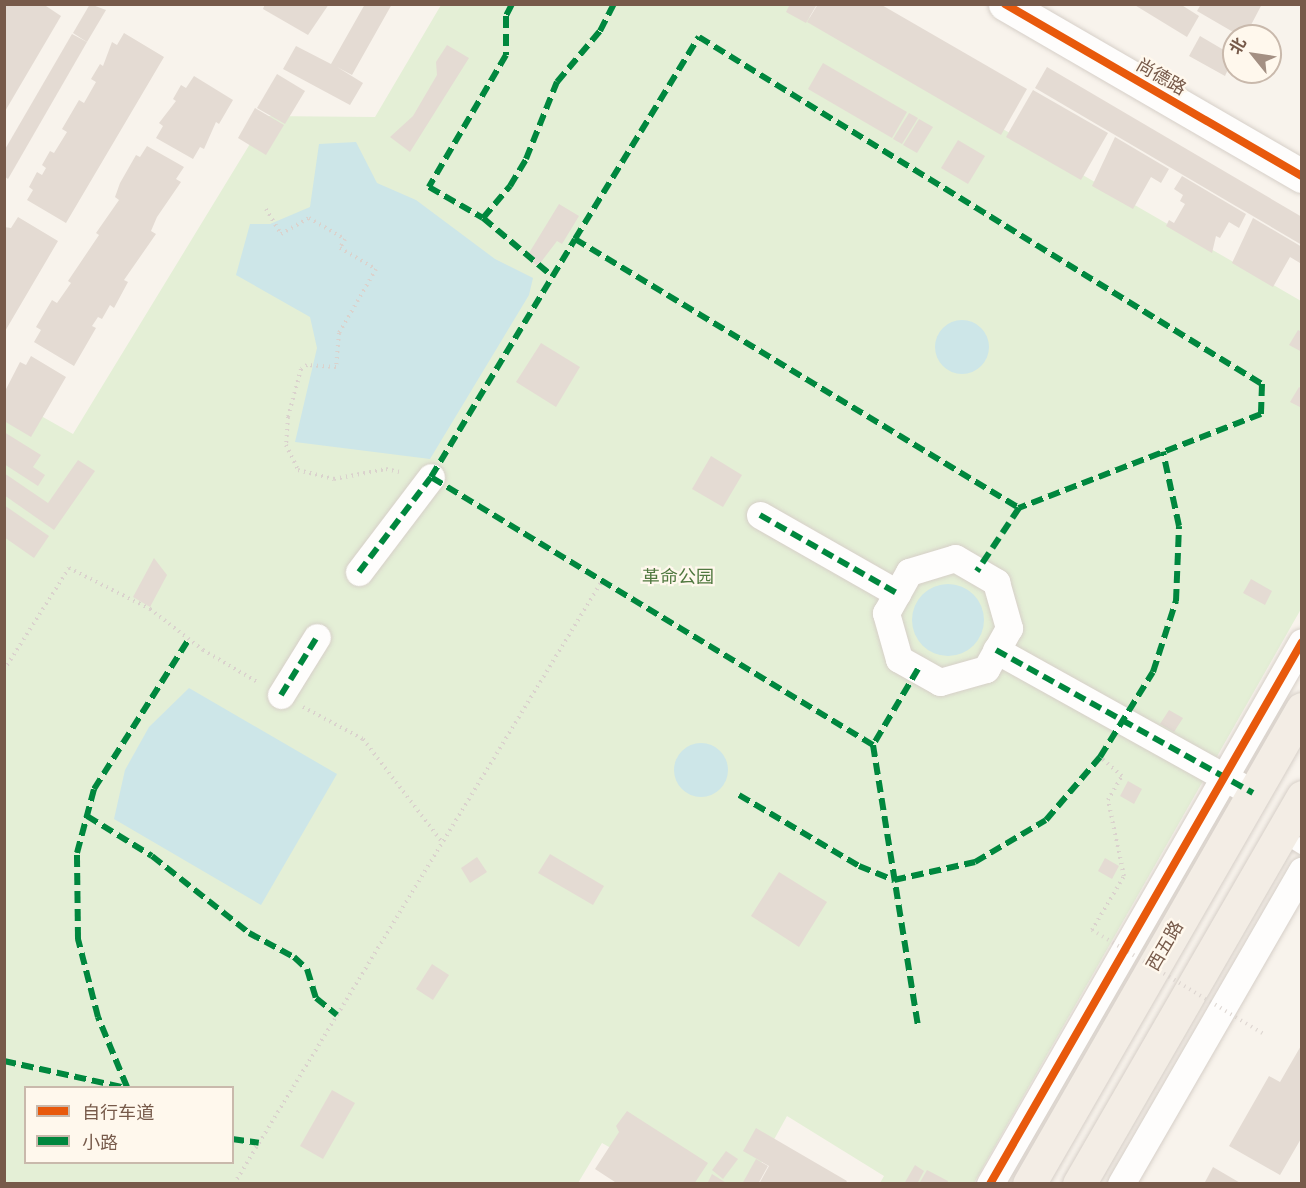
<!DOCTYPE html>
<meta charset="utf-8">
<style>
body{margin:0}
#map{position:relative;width:1306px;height:1188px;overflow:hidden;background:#f8f3ec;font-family:Helvetica,"Noto Sans SC",sans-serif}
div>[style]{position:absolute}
.green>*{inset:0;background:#e4efd6}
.water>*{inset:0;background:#cde6e8}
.round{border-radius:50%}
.building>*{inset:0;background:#e4dbd3}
.path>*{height:4px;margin-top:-2px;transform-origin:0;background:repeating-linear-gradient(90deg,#dad2cd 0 1.5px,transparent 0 6px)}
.roads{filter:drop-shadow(0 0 2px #d6cfc8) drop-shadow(0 0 2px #d6cfc8)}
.lane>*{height:14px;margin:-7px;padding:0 7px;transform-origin:7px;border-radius:7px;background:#fefdfc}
.street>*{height:27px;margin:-13.5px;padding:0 13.5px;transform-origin:13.5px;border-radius:13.5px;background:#fefdfc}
.secondary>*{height:33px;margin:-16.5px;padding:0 16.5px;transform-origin:16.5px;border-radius:16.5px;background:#fefdfc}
.primary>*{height:33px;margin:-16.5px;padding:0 16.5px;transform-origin:16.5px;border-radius:16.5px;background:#f3ede5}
.path-bridge>*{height:4px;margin-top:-2px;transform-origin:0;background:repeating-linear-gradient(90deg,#dad2cd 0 1.5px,transparent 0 6px)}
.quiet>*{height:6px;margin-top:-3px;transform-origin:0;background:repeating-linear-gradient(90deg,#00873e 0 12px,transparent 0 18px)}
.cycleway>*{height:8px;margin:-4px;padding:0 4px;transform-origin:4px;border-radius:4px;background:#e8590c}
span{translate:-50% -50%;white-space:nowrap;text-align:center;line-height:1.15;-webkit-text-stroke:4.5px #fff8ed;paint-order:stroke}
.street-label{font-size:18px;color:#775a4a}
.park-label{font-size:18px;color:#50783f}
.frame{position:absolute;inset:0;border:6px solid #775a4a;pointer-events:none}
.legend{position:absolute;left:24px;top:1086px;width:210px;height:78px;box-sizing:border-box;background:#fff8ed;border:2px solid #c9b9ac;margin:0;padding:8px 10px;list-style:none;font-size:18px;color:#775a4a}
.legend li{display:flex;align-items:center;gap:12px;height:30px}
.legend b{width:30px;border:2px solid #c9b9ac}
.north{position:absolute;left:1222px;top:24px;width:60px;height:60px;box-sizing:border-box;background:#fff8ed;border:2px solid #c9b9ac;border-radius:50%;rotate:300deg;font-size:16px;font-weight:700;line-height:24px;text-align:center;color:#775a4a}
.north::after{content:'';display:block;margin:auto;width:21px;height:27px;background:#a49083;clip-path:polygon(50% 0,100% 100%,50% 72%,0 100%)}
</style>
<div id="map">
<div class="green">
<div style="clip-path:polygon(evenodd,441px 5px,788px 5px,1301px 301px,1301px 609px,974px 1183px,880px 1183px,884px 1176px,787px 1116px,750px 1183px,673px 1183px,602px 1143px,578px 1183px,4px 1183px,4px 395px,73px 434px,267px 116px,375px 117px,441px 5px,26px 1088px,232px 1088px,232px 1162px,26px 1162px,26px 1088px)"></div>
</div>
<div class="water">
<div style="clip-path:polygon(356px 142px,377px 183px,416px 200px,495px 259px,533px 278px,529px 295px,430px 459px,295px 442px,317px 348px,310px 317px,236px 275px,250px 224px,270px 224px,310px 207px,319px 144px)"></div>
<div class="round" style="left:935px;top:320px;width:54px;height:54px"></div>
<div class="round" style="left:912px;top:584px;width:72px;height:72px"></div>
<div style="clip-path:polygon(189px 688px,337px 774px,261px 905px,114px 819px,125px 770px,149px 727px)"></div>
<div class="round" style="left:674px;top:743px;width:54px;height:54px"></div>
</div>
<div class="building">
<div style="clip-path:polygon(4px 4px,43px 4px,61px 16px,4px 113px)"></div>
<div style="clip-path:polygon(90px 4px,106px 10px,87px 42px,73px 33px)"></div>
<div style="clip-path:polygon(265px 4px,329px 4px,308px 35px,263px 9px)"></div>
<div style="clip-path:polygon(365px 4px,392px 4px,352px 75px,337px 67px,363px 83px,350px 105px,283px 69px,296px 46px,331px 64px)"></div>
<div style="clip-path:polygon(790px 4px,814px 4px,816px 6px,806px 23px,786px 12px)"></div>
<div style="clip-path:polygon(818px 4px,880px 4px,1027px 89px,1001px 135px,807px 22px)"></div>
<div style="clip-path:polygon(1133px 4px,1180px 4px,1199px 16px,1187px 37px)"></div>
<div style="clip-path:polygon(1201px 4px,1262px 4px,1251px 25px,1257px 29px,1253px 36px,1240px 36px,1197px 11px)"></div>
<div style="clip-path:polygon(124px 33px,164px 57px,66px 223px,27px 200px,33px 190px,29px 187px,37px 172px,42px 175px,46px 168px,42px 165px,50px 151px,54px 153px,67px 132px,62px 129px,79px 100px,84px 103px,96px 82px,91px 79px,100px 64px,103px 66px,112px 42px,117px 45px)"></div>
<div style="clip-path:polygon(72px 34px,87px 42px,8px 179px,4px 176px,4px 151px)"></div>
<div style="clip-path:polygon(1200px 36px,1234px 56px,1225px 76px,1189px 56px)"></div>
<div style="clip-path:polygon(447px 45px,469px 58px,410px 152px,390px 137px,413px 116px,437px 75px,436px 62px)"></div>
<div style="clip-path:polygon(823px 63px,907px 112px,892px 138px,808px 89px)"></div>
<div style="clip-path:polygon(1047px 67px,1302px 217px,1302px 245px,1035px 88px)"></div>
<div style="clip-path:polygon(277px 74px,305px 91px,285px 124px,257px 108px)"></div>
<div style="clip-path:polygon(194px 76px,233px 100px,219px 124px,216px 122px,204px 149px,200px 147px,193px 159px,156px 138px,163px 126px,159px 123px,176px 101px,173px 99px,181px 85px,186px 88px)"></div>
<div style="clip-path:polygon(1033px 90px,1108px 133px,1081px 180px,1006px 137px)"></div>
<div style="clip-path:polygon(255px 108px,284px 125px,266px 155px,238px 138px)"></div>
<div style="clip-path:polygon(909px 113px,918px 118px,902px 144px,893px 139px)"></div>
<div style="clip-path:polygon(919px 119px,933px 127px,917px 153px,903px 145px)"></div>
<div style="clip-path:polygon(1115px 137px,1169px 169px,1161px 183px,1151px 177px,1133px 209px,1092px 186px)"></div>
<div style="clip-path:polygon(958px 140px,985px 156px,968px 184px,941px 168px)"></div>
<div style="clip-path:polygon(147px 146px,184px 167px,176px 179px,181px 182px,157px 217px,151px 231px,156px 234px,124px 280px,128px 282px,114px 308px,110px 305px,102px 319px,98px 317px,92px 326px,96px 328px,74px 366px,34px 342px,41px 330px,36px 327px,52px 300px,57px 303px,71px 283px,68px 281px,99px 235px,96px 233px,119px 200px,115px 197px,120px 183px,136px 155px,140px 157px)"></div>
<div style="clip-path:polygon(1182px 176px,1246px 214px,1239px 228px,1229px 222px,1220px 238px,1216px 236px,1212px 253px,1166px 226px,1169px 220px,1174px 223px,1185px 204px,1180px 201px,1183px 195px,1174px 189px)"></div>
<div style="clip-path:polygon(559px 204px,579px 216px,562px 244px,557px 241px,538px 266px,526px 258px)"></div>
<div style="clip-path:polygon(18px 217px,58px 241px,4px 333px,4px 227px,11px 228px)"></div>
<div style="clip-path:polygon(1253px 218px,1302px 247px,1300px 263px,1290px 257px,1273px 287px,1232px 263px)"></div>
<div style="clip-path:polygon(1298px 330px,1302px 332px,1302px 352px,1289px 345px)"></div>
<div style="clip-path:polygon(541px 343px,580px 367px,556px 407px,516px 382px)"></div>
<div style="clip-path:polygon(31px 356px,66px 377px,31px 437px,4px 421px,4px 393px,20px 362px,26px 365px)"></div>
<div style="clip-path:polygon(1299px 387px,1302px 389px,1302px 408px,1290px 402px)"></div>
<div style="clip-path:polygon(4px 432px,41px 455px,33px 467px,45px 475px,38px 486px,4px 464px)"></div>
<div style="clip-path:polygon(711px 456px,742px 475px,723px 507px,692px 489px)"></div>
<div style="clip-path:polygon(78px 460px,95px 471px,54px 530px,4px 495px,4px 473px,48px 503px)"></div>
<div style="clip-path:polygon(4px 505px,49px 536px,34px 558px,4px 537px)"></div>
<div style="clip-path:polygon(154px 558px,167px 575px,150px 607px,133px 597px)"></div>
<div style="clip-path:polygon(1251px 579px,1272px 591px,1265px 605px,1243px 593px)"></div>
<div style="clip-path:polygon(1169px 710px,1183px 718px,1174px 732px,1160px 724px)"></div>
<div style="clip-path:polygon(1128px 781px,1142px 789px,1134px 804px,1120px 796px)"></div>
<div style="clip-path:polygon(550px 854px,604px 886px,593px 905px,538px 873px)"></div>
<div style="clip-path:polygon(477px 857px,487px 872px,470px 883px,461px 868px)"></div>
<div style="clip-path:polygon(1105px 858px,1119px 866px,1112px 879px,1098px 871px)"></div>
<div style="clip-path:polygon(779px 872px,827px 902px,799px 947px,751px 916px)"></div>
<div style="clip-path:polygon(432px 964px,449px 975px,433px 1000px,416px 989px)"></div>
<div style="clip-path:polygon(1302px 1044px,1302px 1137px,1280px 1175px,1229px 1146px,1269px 1076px,1280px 1082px)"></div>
<div style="clip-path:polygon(332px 1090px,355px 1103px,323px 1159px,300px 1146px)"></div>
<div style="clip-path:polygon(627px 1111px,708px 1163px,694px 1184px,618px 1184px,595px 1169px,619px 1132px,616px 1126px)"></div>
<div style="clip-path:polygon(756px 1128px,847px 1181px,845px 1184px,759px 1184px,769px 1166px,743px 1151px)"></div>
<div style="clip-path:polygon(726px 1151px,738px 1159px,723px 1179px,712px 1170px)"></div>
<div style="clip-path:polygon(756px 1159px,768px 1166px,758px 1184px,742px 1184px)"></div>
<div style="clip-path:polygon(915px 1165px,924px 1171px,917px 1184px,904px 1184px)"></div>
<div style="clip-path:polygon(1213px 1167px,1242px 1184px,1204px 1184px)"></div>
<div style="clip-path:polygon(927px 1170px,948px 1181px,947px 1184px,919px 1184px)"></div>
<div style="clip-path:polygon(712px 1174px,728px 1184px,707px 1184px)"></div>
</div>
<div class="path">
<div style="left:266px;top:209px;width:29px;rotate:59deg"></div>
<div style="left:281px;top:234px;width:32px;rotate:-30deg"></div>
<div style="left:309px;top:218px;width:42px;rotate:30.3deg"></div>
<div style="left:345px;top:239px;width:10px;rotate:119deg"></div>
<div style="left:340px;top:248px;width:42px;rotate:30.3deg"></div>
<div style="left:376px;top:269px;width:74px;rotate:120deg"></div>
<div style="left:339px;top:333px;width:34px;rotate:95deg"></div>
<div style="left:336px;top:367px;width:29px;rotate:-176deg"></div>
<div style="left:307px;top:365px;width:7px;rotate:146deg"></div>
<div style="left:301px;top:369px;width:50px;rotate:105.2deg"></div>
<div style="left:288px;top:417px;width:28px;rotate:94deg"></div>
<div style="left:286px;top:445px;width:28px;rotate:64deg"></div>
<div style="left:298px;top:470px;width:37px;rotate:14deg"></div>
<div style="left:334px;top:479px;width:53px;rotate:-10.9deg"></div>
<div style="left:386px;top:469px;width:14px;rotate:12deg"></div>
<div style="left:4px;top:670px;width:121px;rotate:-57.5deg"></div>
<div style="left:69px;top:568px;width:91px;rotate:26.8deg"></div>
<div style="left:150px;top:609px;width:67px;rotate:37.7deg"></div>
<div style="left:203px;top:650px;width:65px;rotate:30.5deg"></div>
<div style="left:303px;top:707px;width:68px;rotate:28.1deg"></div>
<div style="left:363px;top:739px;width:130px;rotate:52.5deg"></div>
<div style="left:1092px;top:930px;width:63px;rotate:-59.3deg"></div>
<div style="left:1124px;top:876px;width:78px;rotate:-101.9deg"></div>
<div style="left:1108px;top:800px;width:28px;rotate:-60deg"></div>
<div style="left:1122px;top:776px;width:29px;rotate:-139deg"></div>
<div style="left:234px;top:1184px;width:706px;rotate:-58.61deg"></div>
</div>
<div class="roads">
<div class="lane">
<div style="left:1281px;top:834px;width:25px;rotate:32deg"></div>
</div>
<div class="street">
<div style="left:760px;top:515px;width:158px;rotate:29.7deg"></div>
<div style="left:955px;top:558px;width:48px;rotate:30.3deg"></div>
<div style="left:996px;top:582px;width:48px;rotate:74.2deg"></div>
<div style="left:1009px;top:628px;width:47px;rotate:119.3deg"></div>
<div style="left:986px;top:669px;width:48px;rotate:164.2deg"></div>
<div style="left:940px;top:682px;width:47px;rotate:-150.7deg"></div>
<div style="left:899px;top:659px;width:48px;rotate:-105.8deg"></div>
<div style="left:886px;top:613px;width:47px;rotate:-60.7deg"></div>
<div style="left:909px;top:572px;width:48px;rotate:-16.9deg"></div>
<div style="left:359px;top:572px;width:119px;rotate:-52.8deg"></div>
<div style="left:996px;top:650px;width:278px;rotate:29.1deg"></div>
<div style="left:281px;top:695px;width:68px;rotate:-58.2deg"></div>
<div style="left:990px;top:1184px;width:625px;rotate:-60.07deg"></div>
<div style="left:1121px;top:1184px;width:362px;rotate:-60deg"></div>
</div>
<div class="secondary">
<div style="left:1005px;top:4px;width:343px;rotate:30.1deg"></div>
</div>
<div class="primary">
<div style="left:1029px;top:1184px;width:548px;rotate:-60.11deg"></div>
<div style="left:1079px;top:1184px;width:447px;rotate:-60deg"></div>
</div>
</div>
<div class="path-bridge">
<div style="left:1092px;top:930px;width:199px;rotate:31.2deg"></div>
</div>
<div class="quiet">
<div style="left:512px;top:4px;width:13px;rotate:117deg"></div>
<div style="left:506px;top:16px;width:39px;rotate:90deg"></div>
<div style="left:506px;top:55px;width:153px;rotate:120.3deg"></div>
<div style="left:429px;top:187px;width:62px;rotate:29.9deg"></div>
<div style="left:483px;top:218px;width:90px;rotate:40deg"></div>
<div style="left:483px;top:218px;width:42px;rotate:-49.8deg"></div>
<div style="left:510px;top:186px;width:31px;rotate:-59deg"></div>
<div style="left:526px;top:159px;width:83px;rotate:-68.1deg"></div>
<div style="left:557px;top:82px;width:67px;rotate:-49.9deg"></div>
<div style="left:600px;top:31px;width:30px;rotate:-63deg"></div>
<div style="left:575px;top:239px;width:237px;rotate:-58.5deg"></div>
<div style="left:699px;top:37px;width:661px;rotate:31.65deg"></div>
<div style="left:1262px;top:384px;width:30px;rotate:92deg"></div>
<div style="left:1261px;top:414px;width:260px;rotate:158.8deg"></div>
<div style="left:760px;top:515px;width:158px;rotate:29.7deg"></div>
<div style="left:359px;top:572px;width:119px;rotate:-52.8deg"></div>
<div style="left:996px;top:650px;width:294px;rotate:29.1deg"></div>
<div style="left:918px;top:669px;width:88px;rotate:120.6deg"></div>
<div style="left:873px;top:745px;width:517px;rotate:-148.77deg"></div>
<div style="left:431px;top:477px;width:278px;rotate:-58.8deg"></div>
<div style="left:575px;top:239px;width:519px;rotate:31.21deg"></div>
<div style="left:1019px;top:508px;width:76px;rotate:123.7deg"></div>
<div style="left:281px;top:695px;width:68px;rotate:-58.2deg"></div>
<div style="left:873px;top:745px;width:284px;rotate:80.9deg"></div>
<div style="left:739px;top:795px;width:139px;rotate:30.6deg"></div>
<div style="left:859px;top:866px;width:38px;rotate:22deg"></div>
<div style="left:894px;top:880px;width:83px;rotate:-12.5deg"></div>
<div style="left:975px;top:862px;width:82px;rotate:-30.6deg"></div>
<div style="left:1046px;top:820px;width:83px;rotate:-49.4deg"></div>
<div style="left:1100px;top:757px;width:100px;rotate:-58.1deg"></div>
<div style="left:1153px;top:672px;width:75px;rotate:-72.1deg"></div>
<div style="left:1176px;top:601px;width:75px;rotate:-87.7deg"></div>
<div style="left:1179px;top:526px;width:76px;rotate:-102.2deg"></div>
<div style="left:87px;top:816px;width:76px;rotate:31.6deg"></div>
<div style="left:152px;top:856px;width:124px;rotate:38.4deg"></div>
<div style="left:249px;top:933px;width:51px;rotate:28.1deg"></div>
<div style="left:294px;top:957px;width:18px;rotate:43deg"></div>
<div style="left:307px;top:969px;width:30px;rotate:73deg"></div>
<div style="left:316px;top:998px;width:27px;rotate:39deg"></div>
<div style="left:4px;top:1061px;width:126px;rotate:12.4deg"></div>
<div style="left:127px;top:1087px;width:76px;rotate:-112.5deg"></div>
<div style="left:98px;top:1017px;width:81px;rotate:-104.4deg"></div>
<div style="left:78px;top:939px;width:86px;rotate:-90.7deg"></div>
<div style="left:77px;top:853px;width:66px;rotate:-75.1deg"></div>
<div style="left:94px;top:789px;width:178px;rotate:-57.7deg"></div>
<div style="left:232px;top:1139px;width:27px;rotate:8deg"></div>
</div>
<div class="cycleway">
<div style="left:1005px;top:4px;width:343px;rotate:30.1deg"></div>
<div style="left:990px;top:1184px;width:625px;rotate:-60.07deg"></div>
</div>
<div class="street-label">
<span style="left:1161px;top:77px;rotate:30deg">尚德路</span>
<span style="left:1165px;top:946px;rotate:-60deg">西五路</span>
</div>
<div class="park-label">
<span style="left:678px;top:577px">革命公园</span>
</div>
<div class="frame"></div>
<ul class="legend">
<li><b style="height:8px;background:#e8590c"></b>自行车道</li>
<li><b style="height:8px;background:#00873e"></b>小路</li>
</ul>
<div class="north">北</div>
</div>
